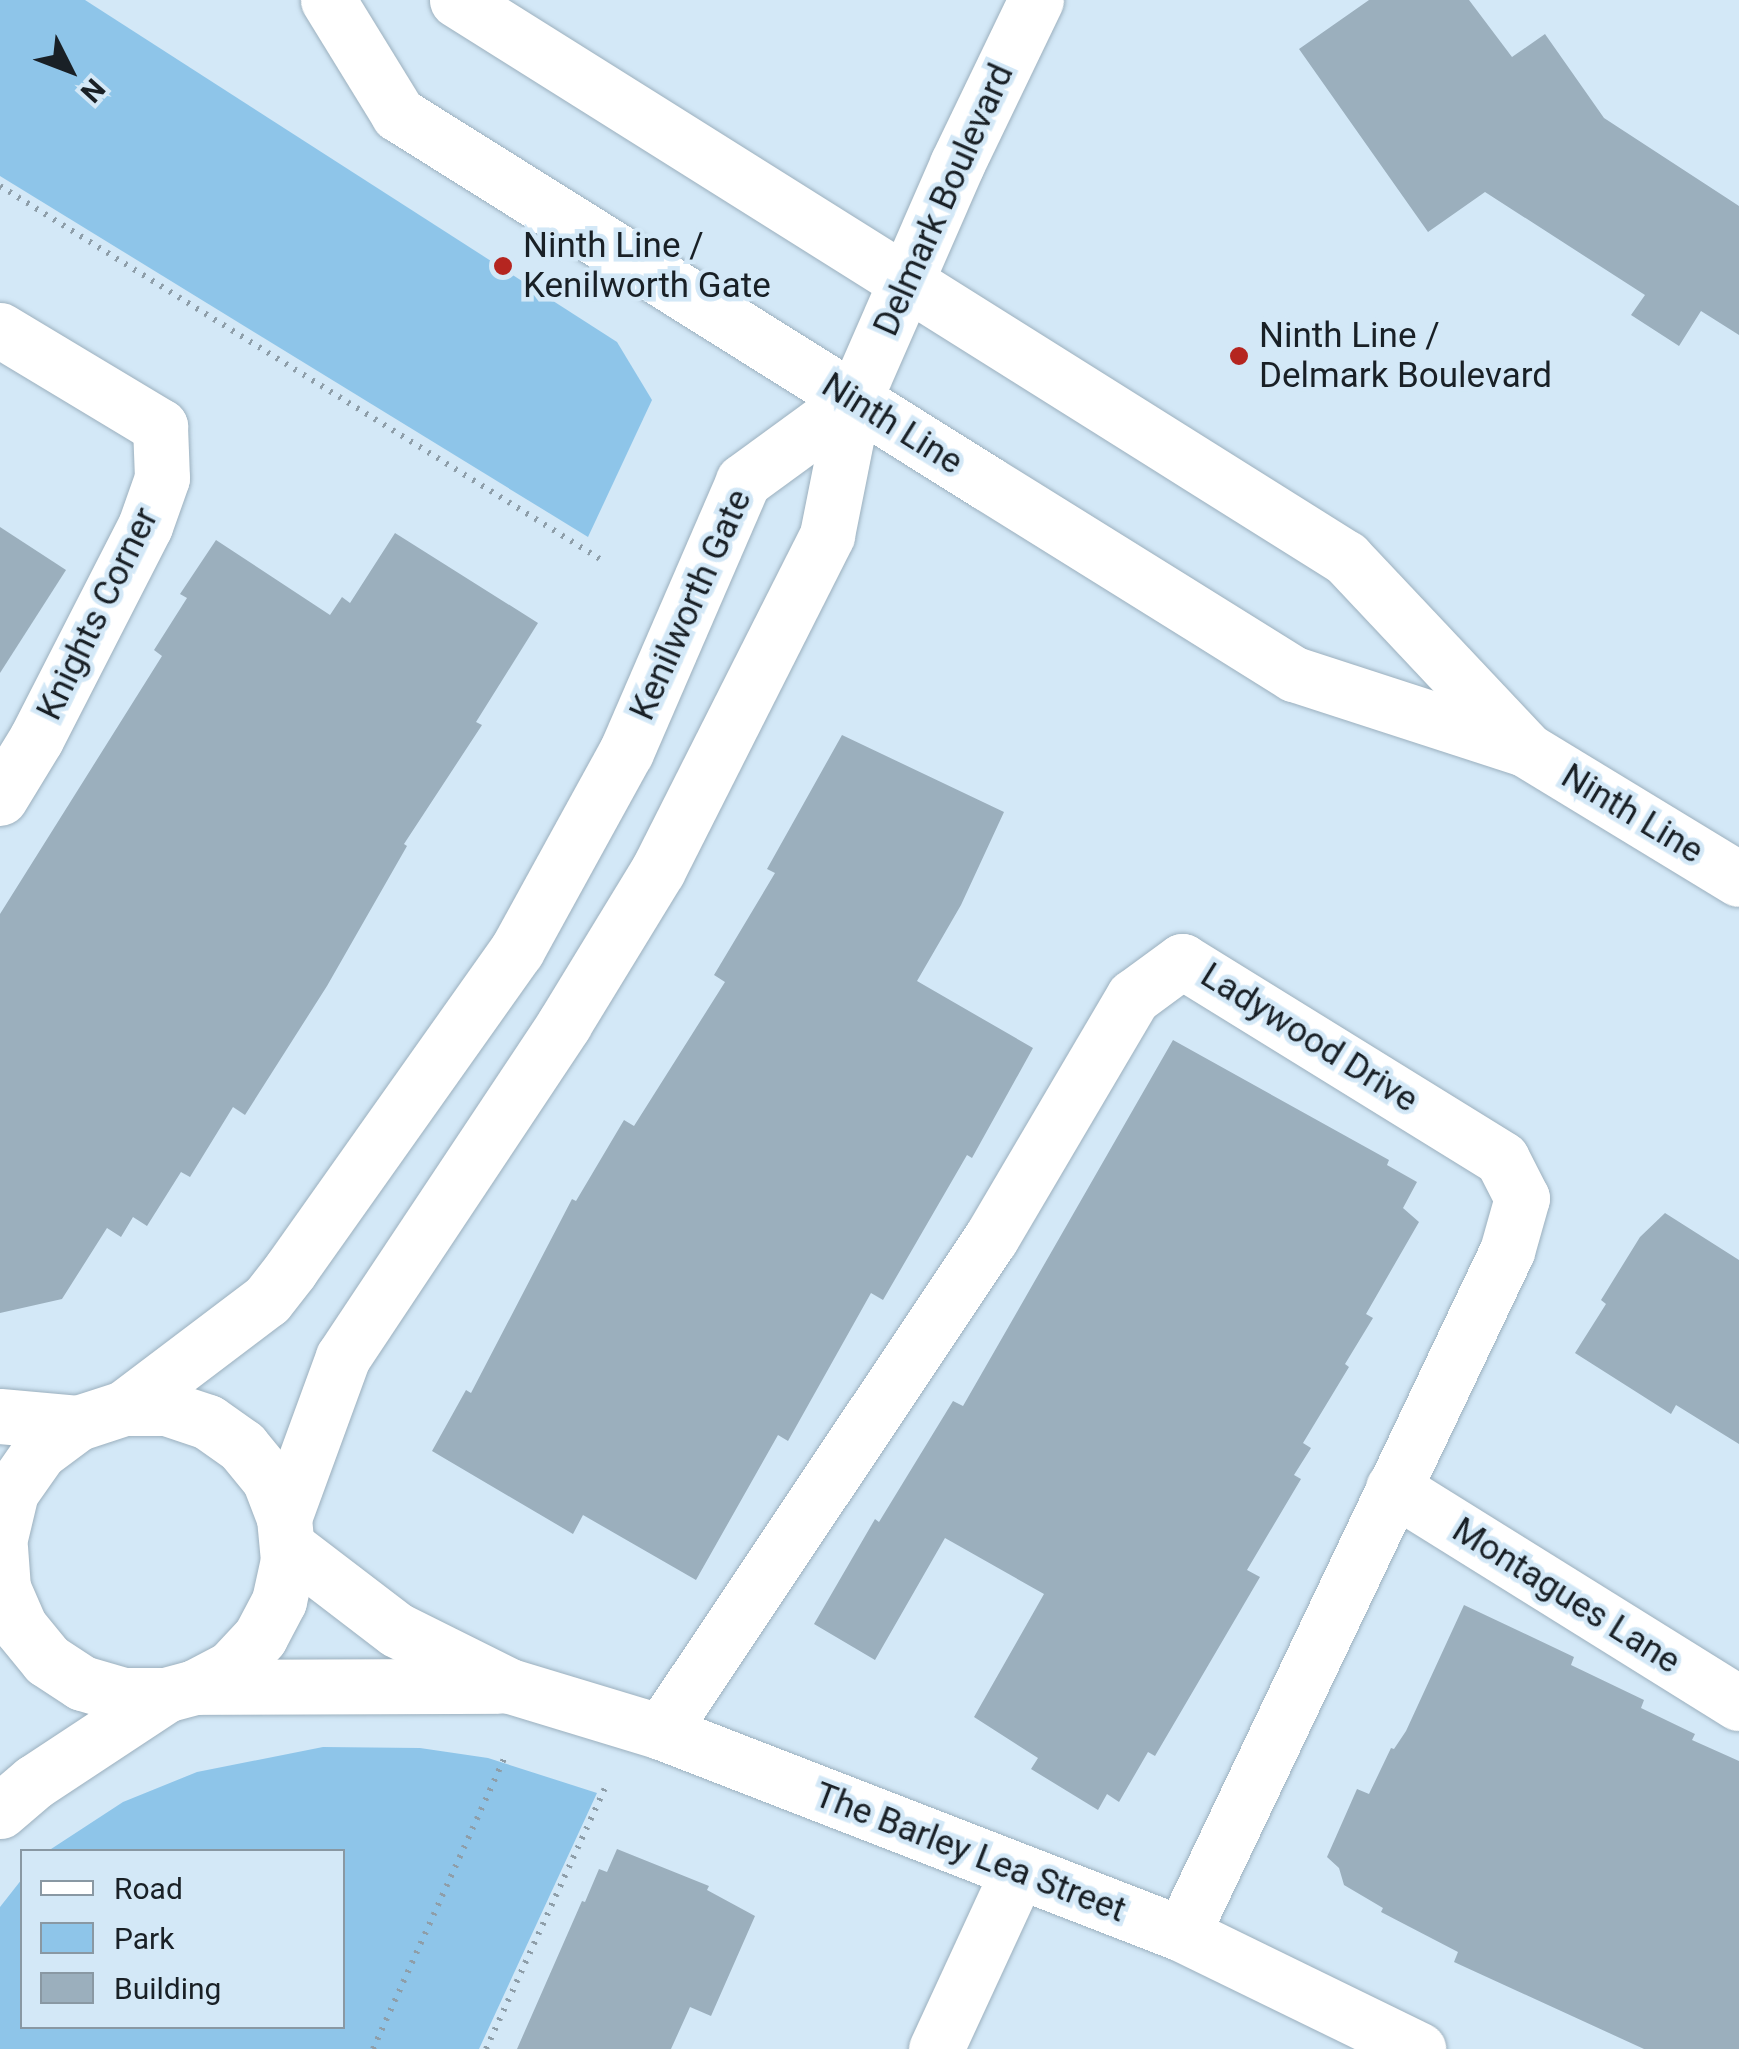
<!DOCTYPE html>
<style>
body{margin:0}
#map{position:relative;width:1739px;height:2049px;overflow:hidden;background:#d3e8f7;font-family:Roboto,sans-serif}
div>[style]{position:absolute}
.green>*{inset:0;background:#8ec5e9}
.building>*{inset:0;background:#9bafbd}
.path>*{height:6px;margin-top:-3px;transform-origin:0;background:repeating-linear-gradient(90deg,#8e9ea9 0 2.5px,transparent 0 10.5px)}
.roads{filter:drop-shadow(0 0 2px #9cb0be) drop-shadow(0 0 2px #9cb0be)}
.minor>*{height:55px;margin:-27.5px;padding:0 27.5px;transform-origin:27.5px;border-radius:27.5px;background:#fff}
.major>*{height:55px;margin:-27.5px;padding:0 27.5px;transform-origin:27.5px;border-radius:27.5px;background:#fff}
.dots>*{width:28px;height:28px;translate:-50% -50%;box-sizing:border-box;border:5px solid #d3e8f7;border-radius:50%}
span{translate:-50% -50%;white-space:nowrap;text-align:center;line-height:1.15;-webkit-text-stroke:9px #d3e8f7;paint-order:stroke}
.street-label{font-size:35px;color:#192026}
.poi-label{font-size:35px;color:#192026}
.left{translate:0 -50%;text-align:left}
.legend{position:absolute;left:20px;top:1849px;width:325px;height:180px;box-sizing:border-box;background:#d3e8f7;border:2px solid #8998a3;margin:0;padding:12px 18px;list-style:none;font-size:30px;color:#192026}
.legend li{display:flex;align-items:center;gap:20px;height:50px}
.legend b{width:50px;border:2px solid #8998a3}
.north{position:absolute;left:20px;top:20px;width:100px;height:100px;-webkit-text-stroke:8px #d3e8f7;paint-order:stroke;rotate:132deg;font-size:28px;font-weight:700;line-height:40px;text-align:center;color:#192026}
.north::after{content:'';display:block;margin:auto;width:35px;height:45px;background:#192026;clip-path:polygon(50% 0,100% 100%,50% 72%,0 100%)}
</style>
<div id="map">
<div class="green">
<div style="clip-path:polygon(0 0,85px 0,617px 342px,652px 400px,588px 537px,0 176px)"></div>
<div style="clip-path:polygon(323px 1747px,420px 1748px,488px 1758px,597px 1793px,479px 2049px,0 2049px,0 1907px,22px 1879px,22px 2026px,342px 2026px,342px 1852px,48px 1851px,123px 1802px,197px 1772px)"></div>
</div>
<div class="building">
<div style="clip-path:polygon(1369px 0,1469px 0,1512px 57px,1545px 34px,1604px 118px,1739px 206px,1739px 335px,1701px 311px,1679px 346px,1631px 315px,1645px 295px,1485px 192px,1428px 232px,1299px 49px)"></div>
<div style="clip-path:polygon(0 527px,66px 570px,0 673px)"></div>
<div style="clip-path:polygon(395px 533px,538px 623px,476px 722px,482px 725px,404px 844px,407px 846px,327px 986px,245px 1115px,233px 1107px,190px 1177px,181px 1172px,147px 1226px,133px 1217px,121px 1237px,107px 1228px,62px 1299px,0 1313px,0 914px,162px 656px,154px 650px,187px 598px,180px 594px,216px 540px,330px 615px,342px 597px,350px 603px)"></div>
<div style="clip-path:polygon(842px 735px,1004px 812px,961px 905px,917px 981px,1033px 1048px,972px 1158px,967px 1155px,883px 1300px,871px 1293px,788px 1441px,778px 1435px,696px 1580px,583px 1515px,573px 1534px,432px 1451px,466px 1390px,471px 1393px,572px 1199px,576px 1201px,624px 1120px,634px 1126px,725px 982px,714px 975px,775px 873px,767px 869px)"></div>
<div style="clip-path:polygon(1173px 1040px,1389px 1160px,1387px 1165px,1417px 1182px,1403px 1208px,1419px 1222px,1366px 1314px,1373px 1318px,1345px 1364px,1349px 1367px,1303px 1443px,1311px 1448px,1294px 1475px,1301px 1479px,1247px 1570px,1260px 1577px,1155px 1756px,1148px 1752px,1119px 1802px,1107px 1794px,1098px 1810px,1031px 1769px,1038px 1758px,974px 1717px,1044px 1594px,945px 1538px,875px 1660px,814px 1624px,875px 1519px,879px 1522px,953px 1401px,963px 1406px)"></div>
<div style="clip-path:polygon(1665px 1213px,1739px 1260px,1739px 1444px,1676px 1405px,1671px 1414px,1575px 1353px,1606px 1304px,1601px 1300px,1640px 1237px)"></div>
<div style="clip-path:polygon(1464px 1605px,1574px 1657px,1571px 1665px,1644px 1700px,1641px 1708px,1695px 1734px,1692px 1740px,1739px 1761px,1739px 2049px,1644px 2049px,1454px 1962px,1458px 1952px,1381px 1912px,1383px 1908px,1344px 1885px,1339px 1868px,1327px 1857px,1357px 1789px,1369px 1794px,1391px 1748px,1394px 1749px,1406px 1731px)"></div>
<div style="clip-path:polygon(617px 1849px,709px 1886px,707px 1890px,755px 1916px,711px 2016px,690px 2007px,671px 2049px,517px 2049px,582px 1901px,585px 1902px,599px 1869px,607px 1872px)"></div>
</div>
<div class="path">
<div style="left:0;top:186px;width:706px;rotate:31.87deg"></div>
<div style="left:373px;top:2049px;width:320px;rotate:-65.7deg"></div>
<div style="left:486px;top:2049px;width:289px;rotate:-65.5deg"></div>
</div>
<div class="roads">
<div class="minor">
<div style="left:0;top:330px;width:187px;rotate:31deg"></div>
<div style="left:160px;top:426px;width:52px;rotate:87.8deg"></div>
<div style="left:162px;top:478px;width:51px;rotate:109.5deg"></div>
<div style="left:145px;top:526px;width:239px;rotate:117.1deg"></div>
<div style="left:36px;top:739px;width:69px;rotate:121.4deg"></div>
<div style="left:124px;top:1408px;width:179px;rotate:-37.1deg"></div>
<div style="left:267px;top:1300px;width:39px;rotate:-52deg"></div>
<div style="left:291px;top:1269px;width:391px;rotate:-54.7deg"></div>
<div style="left:517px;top:950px;width:226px;rotate:-61.2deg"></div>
<div style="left:626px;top:752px;width:295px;rotate:-66.6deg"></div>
<div style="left:743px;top:481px;width:137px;rotate:-36.1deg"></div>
<div style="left:0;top:1416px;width:78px;rotate:5.1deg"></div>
<div style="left:1393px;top:1488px;width:407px;rotate:31.9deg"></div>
<div style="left:284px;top:1518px;width:171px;rotate:-69.9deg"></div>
<div style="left:343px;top:1357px;width:400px;rotate:-56.4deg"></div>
<div style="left:564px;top:1024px;width:180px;rotate:-58.6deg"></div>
<div style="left:658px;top:870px;width:375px;rotate:-63.2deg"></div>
<div style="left:827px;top:535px;width:138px;rotate:-78.7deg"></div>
<div style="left:854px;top:400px;width:257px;rotate:-66.4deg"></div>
<div style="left:957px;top:164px;width:182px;rotate:-64.3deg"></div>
<div style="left:0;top:1538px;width:47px;rotate:-76.6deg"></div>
<div style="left:11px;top:1492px;width:49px;rotate:-55deg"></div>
<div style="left:39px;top:1452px;width:49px;rotate:-36.6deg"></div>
<div style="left:78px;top:1423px;width:48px;rotate:-18.1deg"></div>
<div style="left:124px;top:1408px;width:42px"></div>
<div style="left:166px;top:1408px;width:44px;rotate:18.4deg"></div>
<div style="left:208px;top:1422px;width:42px;rotate:35.2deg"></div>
<div style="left:242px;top:1446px;width:43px;rotate:50.7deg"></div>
<div style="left:269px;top:1479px;width:42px;rotate:69deg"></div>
<div style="left:284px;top:1518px;width:42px;rotate:84.6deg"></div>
<div style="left:288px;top:1560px;width:42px;rotate:102.4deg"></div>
<div style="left:279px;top:1601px;width:41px;rotate:117.8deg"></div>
<div style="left:260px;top:1637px;width:42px;rotate:133.1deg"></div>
<div style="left:231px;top:1668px;width:41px;rotate:152.2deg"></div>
<div style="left:195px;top:1687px;width:30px;rotate:165deg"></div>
<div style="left:166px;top:1695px;width:43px;rotate:180deg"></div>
<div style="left:123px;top:1695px;width:43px;rotate:-163.7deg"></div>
<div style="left:82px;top:1683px;width:42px;rotate:-146.7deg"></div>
<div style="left:47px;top:1660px;width:43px;rotate:-129.3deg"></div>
<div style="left:20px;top:1627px;width:43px;rotate:-113.6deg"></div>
<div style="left:3px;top:1588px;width:41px;rotate:-94.2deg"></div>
<div style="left:287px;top:1546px;width:138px;rotate:37.4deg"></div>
<div style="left:397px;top:1630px;width:126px;rotate:26.4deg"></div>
<div style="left:510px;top:1686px;width:158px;rotate:16.9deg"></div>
<div style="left:661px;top:1732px;width:559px;rotate:21.19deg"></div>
<div style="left:1182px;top:1934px;width:263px;rotate:26deg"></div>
<div style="left:195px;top:1687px;width:302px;rotate:-0.2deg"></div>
<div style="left:661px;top:1732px;width:594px;rotate:-56.26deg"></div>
<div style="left:991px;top:1238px;width:280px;rotate:-59.5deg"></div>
<div style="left:1133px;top:997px;width:61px;rotate:-36.3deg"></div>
<div style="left:1182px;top:961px;width:376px;rotate:31.7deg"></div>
<div style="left:1502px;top:1159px;width:44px;rotate:62.9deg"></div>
<div style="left:1522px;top:1198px;width:55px;rotate:105.8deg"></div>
<div style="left:1507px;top:1251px;width:756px;rotate:115.45deg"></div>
<div style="left:0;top:1811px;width:45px;rotate:-40.5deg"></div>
<div style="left:34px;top:1782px;width:158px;rotate:-33.4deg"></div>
<div style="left:936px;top:2049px;width:193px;rotate:-65.2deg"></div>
</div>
<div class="major">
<div style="left:328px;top:0;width:134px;rotate:58.4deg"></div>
<div style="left:398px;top:114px;width:695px;rotate:32.07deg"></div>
<div style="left:987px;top:483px;width:362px;rotate:31.9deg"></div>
<div style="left:1294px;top:674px;width:243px;rotate:18deg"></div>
<div style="left:1525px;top:749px;width:250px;rotate:31.3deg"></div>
<div style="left:457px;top:0;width:1050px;rotate:32.12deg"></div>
<div style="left:1346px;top:558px;width:258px;rotate:46.7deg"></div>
</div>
</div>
<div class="dots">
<div style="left:503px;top:266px;background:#b52520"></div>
<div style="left:1239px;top:356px;background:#b52520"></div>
</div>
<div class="street-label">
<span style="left:944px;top:200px;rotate:-66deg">Delmark Boulevard</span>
<span style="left:892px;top:424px;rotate:32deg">Ninth Line</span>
<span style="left:691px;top:605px;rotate:-66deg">Kenilworth Gate</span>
<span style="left:98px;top:614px;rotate:-64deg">Knights Corner</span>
<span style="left:1632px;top:814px;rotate:31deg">Ninth Line</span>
<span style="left:1309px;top:1038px;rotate:32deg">Ladywood Drive</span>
<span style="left:1566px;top:1596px;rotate:32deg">Montagues Lane</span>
<span style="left:970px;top:1853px;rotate:21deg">The Barley Lea Street</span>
</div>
<div class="poi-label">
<span class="left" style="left:523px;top:266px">Ninth Line /<br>Kenilworth Gate</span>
<span class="left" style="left:1259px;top:356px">Ninth Line /<br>Delmark Boulevard</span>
</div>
<ul class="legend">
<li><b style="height:12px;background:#fff"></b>Road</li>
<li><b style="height:28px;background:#8ec5e9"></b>Park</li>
<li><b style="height:28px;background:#9bafbd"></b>Building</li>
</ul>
<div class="north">N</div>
</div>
